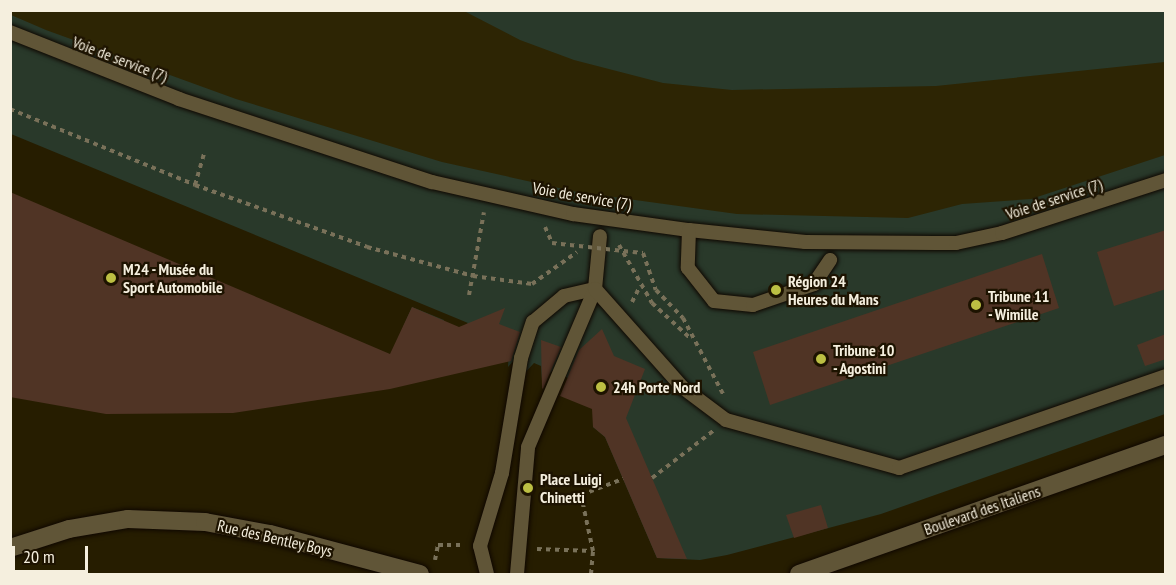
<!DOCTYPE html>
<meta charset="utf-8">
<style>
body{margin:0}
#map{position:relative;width:1176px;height:585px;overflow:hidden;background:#261d00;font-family:"PT Sans Narrow",sans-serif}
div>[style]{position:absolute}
.green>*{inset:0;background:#29392a}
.sand>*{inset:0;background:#2d2504}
.building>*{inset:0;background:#503425}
.path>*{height:4px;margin-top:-2px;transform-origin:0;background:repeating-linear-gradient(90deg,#797159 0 4.5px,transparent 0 9px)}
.roads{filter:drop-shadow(0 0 2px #0f0700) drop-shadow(0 0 2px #0f0700)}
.lane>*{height:14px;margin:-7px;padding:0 7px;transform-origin:7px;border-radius:7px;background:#605537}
.secondary>*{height:18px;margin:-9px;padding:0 9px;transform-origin:9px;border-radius:9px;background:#605537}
.path-bridge>*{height:4px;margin-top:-2px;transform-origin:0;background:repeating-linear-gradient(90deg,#797159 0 4.5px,transparent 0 9px)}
.dots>*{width:16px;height:16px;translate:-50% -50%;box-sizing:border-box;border:3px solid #1d1300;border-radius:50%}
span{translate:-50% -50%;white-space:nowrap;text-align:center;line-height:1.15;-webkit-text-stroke:4.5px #1d1300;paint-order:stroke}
.street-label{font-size:16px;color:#f5efde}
.poi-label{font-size:16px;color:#f5efde;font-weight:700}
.left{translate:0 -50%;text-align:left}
.frame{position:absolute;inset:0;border:12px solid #f5efde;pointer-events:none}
.scale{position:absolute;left:12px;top:546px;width:76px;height:27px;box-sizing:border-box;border:3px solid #f5efde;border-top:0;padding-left:8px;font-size:18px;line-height:21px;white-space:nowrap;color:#f5efde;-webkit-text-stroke:4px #1d1300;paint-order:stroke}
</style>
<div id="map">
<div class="green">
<div style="clip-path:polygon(10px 11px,1165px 11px,1165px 414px,881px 514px,727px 555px,700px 560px,657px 558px,605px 437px,593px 427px,596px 418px,603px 414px,568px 378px,553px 370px,542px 381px,541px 366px,534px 363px,524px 374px,517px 357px,508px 367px,509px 353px,403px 327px,412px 307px,444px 320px,442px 327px,454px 333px,468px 323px,11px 134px)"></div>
</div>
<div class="sand">
<div style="clip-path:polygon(11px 10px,464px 11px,520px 40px,574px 60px,663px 83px,732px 90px,936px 86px,1165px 62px,1165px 155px,1031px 199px,962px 204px,908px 218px,737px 214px,577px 192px,442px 162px,236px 99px,46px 30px,11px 15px)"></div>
</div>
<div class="building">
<div style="clip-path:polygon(10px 192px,390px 354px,412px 307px,459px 327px,505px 308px,499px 324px,520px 332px,511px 361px,390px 389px,233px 413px,106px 414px,10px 397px)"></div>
<div style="clip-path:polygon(1166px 230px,1166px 289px,1114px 306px,1097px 252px)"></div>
<div style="clip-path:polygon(1042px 254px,1059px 308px,770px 405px,753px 352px)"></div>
<div style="clip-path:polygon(602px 329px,614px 356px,645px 369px,626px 418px,687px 559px,657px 558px,605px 437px,593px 427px,592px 409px,560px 396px,579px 350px)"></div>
<div style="clip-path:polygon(1166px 334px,1166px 359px,1145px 366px,1137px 345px)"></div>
<div style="clip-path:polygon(541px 340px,561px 347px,543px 389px,542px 388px)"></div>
<div style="clip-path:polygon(821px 505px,828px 528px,794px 538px,786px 515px)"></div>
</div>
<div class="path">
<div style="left:10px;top:109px;width:200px;rotate:22.3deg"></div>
<div style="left:195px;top:185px;width:183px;rotate:19.8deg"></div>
<div style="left:367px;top:247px;width:110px;rotate:15.3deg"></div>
<div style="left:473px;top:276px;width:60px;rotate:7.7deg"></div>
<div style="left:532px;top:284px;width:55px;rotate:-35.4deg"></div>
<div style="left:195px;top:185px;width:32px;rotate:-74deg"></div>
<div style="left:545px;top:227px;width:17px;rotate:66deg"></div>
<div style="left:619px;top:245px;width:67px;rotate:60.4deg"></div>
<div style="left:652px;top:303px;width:52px;rotate:42.6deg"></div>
<div style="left:633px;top:252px;width:10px;rotate:6deg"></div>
<div style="left:643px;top:253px;width:39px;rotate:71deg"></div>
<div style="left:656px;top:290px;width:39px;rotate:46deg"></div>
<div style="left:683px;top:318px;width:86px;rotate:62.2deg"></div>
<div style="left:469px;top:295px;width:84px;rotate:-79.8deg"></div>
<div style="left:632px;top:302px;width:18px;rotate:-63deg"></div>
<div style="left:652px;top:478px;width:77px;rotate:-37.6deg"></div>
<div style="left:537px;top:549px;width:56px;rotate:2deg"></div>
<div style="left:435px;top:560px;width:15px;rotate:-79deg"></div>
<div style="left:438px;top:545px;width:26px"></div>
<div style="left:591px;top:574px;width:23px;rotate:-85deg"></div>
<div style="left:593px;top:551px;width:57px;rotate:-102.1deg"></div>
<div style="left:581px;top:495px;width:45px;rotate:-20.9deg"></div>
</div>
<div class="roads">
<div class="lane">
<div style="left:10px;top:32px;width:182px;rotate:21.6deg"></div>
<div style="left:179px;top:99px;width:266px;rotate:18.2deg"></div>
<div style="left:432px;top:182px;width:145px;rotate:12.8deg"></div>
<div style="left:573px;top:214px;width:117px;rotate:7.9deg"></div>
<div style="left:689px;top:230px;width:117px;rotate:5.9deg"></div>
<div style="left:805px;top:242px;width:151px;rotate:0.4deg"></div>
<div style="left:956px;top:243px;width:47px;rotate:-12.3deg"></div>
<div style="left:1002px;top:233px;width:172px;rotate:-17.9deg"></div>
<div style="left:689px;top:230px;width:38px;rotate:92deg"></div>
<div style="left:688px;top:268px;width:42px;rotate:51.8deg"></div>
<div style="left:714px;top:301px;width:39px;rotate:6deg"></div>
<div style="left:753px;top:305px;width:65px;rotate:-19deg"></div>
<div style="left:814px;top:284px;width:29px;rotate:-56deg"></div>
<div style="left:487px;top:574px;width:29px;rotate:-104deg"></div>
<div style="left:480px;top:546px;width:76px;rotate:-73.2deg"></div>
<div style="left:502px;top:473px;width:117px;rotate:-80.6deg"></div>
<div style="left:521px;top:358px;width:38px;rotate:-72deg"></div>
<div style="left:533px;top:322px;width:40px;rotate:-40deg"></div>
<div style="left:564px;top:296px;width:32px;rotate:-13deg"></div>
<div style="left:595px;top:289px;width:53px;rotate:-84.6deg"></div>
<div style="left:517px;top:574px;width:127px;rotate:-85deg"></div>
<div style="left:528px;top:447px;width:172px;rotate:-67deg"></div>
<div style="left:595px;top:289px;width:131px;rotate:48.4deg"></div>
<div style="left:682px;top:387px;width:55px;rotate:36.9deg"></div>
<div style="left:726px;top:420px;width:180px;rotate:15.5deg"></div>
<div style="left:899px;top:468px;width:282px;rotate:-19deg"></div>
</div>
<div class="secondary">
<div style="left:10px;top:548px;width:62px;rotate:-17.9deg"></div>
<div style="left:69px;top:529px;width:60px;rotate:-9.6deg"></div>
<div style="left:128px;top:519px;width:77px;rotate:2.2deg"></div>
<div style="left:205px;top:522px;width:66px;rotate:10.5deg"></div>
<div style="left:270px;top:534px;width:155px;rotate:14.9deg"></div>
<div style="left:799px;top:574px;width:389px;rotate:-19.4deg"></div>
</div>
</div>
<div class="path-bridge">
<div style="left:552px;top:243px;width:81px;rotate:6.3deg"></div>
</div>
<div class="dots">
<div style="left:111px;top:278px;background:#bcbf43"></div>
<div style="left:776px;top:290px;background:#bcbf43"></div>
<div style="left:976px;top:305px;background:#bcbf43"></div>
<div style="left:821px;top:359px;background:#bcbf43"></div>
<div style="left:601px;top:387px;background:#bcbf43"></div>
<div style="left:528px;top:488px;background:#bcbf43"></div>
</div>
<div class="street-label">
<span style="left:120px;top:59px;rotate:21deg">Voie de service (7)</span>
<span style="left:582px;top:196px;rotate:10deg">Voie de service (7)</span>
<span style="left:1054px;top:199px;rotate:-18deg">Voie de service (7)</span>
<span style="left:982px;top:510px;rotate:-19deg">Boulevard des Italiens</span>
<span style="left:275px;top:538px;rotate:13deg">Rue des Bentley Boys</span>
</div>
<div class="poi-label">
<span class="left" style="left:123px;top:278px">M24 - Musée du<br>Sport Automobile</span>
<span class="left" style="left:788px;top:290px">Région 24<br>Heures du Mans</span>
<span class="left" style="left:988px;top:305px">Tribune 11<br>- Wimille</span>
<span class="left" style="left:833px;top:359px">Tribune 10<br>- Agostini</span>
<span class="left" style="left:613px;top:387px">24h Porte Nord</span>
<span class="left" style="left:540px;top:488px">Place Luigi<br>Chinetti</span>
</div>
<div class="frame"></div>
<div class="scale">20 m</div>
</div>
